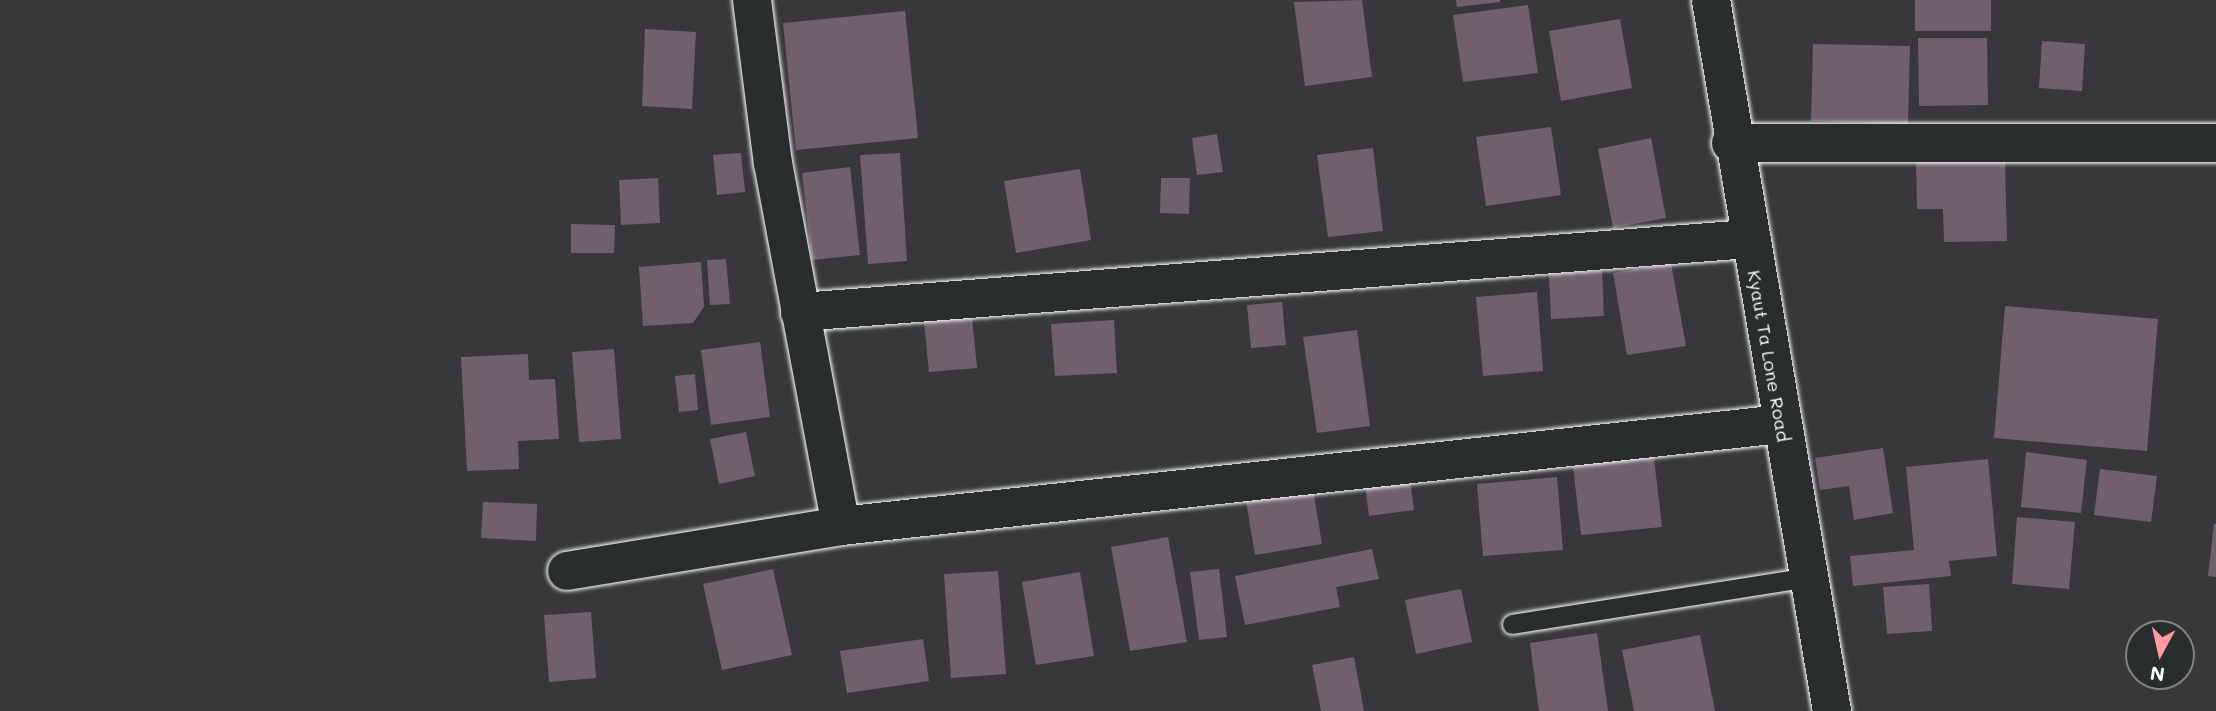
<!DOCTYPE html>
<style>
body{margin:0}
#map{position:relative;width:2216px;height:711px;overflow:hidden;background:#38373a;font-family:Mali,sans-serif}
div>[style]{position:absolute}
.building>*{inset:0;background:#71606b}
.roads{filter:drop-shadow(0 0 2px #fff) drop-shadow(0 0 2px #fff)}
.service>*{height:19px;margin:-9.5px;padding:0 9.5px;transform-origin:9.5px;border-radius:9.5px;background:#2a2d2e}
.minor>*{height:38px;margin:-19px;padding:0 19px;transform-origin:19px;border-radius:19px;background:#2a2d2e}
.secondary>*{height:38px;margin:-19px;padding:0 19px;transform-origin:19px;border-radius:19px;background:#2a2d2e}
span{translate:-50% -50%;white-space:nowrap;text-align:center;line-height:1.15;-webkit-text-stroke:7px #2a2d2e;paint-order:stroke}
.street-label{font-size:18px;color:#fff}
.north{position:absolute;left:2125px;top:620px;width:70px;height:70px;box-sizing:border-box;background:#2a2d2e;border:2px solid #7f8182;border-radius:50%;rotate:188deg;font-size:19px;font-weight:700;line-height:28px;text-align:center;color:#fff}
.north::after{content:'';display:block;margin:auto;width:24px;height:32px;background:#ff9aa2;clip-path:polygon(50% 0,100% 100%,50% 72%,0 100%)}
</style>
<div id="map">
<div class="building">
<div style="clip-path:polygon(1362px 0,1372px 77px,1305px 86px,1294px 2px)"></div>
<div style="clip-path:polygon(1456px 0,1500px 0,1500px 2px,1457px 7px)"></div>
<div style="clip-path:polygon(1915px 0,1991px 0,1991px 31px,1915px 31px)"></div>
<div style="clip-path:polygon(1528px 5px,1538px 73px,1463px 82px,1453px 15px)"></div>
<div style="clip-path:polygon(905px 11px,918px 138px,796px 150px,783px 23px)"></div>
<div style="clip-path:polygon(1620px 19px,1632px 88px,1561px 101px,1549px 31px)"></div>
<div style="clip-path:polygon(645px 29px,696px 32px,692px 109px,642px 106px)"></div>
<div style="clip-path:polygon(1918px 38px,1987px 38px,1988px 105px,1919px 106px)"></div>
<div style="clip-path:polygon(2042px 41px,2085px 44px,2082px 91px,2039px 88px)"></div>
<div style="clip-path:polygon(1813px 44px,1910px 46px,1908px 124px,1811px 121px)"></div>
<div style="clip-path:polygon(1551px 127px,1561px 195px,1486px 206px,1476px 137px)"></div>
<div style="clip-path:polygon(1217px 134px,1223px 172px,1197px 175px,1192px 138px)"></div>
<div style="clip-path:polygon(1651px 138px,1666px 218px,1613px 228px,1598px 149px)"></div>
<div style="clip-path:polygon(1373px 148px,1383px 231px,1328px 237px,1317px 155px)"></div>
<div style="clip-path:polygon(741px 153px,745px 192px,717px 195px,713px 155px)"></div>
<div style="clip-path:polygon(900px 153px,907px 261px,868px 264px,860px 155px)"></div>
<div style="clip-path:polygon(2005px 159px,2007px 241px,1944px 242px,1943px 209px,1917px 209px,1916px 160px)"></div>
<div style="clip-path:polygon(850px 167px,860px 255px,812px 260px,802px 173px)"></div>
<div style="clip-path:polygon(1080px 169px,1091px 240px,1016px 253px,1004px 181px)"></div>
<div style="clip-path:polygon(658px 178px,660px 223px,621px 225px,619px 180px)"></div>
<div style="clip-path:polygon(1161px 178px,1190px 178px,1189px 214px,1160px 213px)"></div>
<div style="clip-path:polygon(571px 224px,615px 225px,614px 253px,571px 253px)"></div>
<div style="clip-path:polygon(726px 259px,730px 304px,710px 305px,707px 260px)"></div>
<div style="clip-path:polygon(701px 262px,704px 307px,693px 323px,643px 326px,639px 267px)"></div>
<div style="clip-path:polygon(1671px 263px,1686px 346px,1627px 355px,1613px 273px)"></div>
<div style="clip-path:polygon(1602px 271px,1604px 316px,1551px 319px,1549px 274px)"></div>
<div style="clip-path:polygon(1537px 292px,1543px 371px,1483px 376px,1476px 297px)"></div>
<div style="clip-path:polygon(1282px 302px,1286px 345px,1251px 348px,1247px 305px)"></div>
<div style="clip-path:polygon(2005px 306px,2158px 319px,2147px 451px,1994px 438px)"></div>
<div style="clip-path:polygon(972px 317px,977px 368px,929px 372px,924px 321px)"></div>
<div style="clip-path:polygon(1114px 320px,1117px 373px,1055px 376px,1051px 324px)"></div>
<div style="clip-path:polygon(1357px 330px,1370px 426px,1317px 433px,1303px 337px)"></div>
<div style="clip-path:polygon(760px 342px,770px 417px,711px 425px,701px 350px)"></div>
<div style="clip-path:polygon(614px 349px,621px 439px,579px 442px,572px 352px)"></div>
<div style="clip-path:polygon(528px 354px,529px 380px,555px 379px,559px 439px,518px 441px,519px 469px,467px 471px,461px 357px)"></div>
<div style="clip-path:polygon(695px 374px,698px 410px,679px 412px,675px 376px)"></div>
<div style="clip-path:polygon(746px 432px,755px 476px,719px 484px,710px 439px)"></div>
<div style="clip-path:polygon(1883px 448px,1893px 513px,1854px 520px,1849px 486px,1820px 490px,1815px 458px)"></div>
<div style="clip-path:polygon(1653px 450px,1662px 527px,1581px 535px,1572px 458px)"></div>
<div style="clip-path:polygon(2026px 452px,2087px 460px,2081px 513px,2021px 507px)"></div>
<div style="clip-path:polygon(1988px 459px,1997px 556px,1949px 561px,1951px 576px,1853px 586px,1850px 556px,1914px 550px,1906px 467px)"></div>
<div style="clip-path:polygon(2100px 469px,2157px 476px,2151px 522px,2094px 515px)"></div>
<div style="clip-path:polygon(1409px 472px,1414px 510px,1369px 516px,1364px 478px)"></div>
<div style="clip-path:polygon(1557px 477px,1563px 550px,1483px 556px,1477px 484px)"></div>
<div style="clip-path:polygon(1313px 489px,1322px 544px,1255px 555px,1246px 501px)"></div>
<div style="clip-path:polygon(483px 502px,537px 504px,536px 541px,481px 538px)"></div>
<div style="clip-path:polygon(2017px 517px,2075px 522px,2069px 589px,2012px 584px)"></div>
<div style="clip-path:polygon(2214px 524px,2216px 524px,2216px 577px,2208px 576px)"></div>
<div style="clip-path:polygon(1168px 537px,1187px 642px,1130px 651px,1111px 547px)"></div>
<div style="clip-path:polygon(1372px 549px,1379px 579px,1336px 587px,1340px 607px,1245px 625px,1235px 576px)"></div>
<div style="clip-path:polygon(773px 569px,792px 655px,722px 670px,703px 584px)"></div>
<div style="clip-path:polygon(1219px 569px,1227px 637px,1199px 640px,1190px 572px)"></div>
<div style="clip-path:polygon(998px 571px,1006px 674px,951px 678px,944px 574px)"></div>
<div style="clip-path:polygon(1080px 572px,1094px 656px,1036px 665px,1022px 582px)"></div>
<div style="clip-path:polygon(1929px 584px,1932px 631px,1887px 634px,1883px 587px)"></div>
<div style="clip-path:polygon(1461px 589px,1472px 642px,1416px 654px,1405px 600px)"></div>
<div style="clip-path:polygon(591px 612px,596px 678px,549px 682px,544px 615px)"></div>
<div style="clip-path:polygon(1597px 633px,1608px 711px,1539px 711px,1530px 643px)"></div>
<div style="clip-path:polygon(1700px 635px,1715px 711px,1634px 711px,1622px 650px)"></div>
<div style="clip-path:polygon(923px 639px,929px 681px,847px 693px,840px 651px)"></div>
<div style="clip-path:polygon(1354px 657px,1364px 711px,1321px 711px,1312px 665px)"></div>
</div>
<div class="roads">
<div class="service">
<div style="left:1512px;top:624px;width:300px;rotate:-9deg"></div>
</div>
<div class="minor">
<div style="left:752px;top:0;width:164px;rotate:82.7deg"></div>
<div style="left:773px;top:163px;width:369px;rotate:79.4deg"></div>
<div style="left:1731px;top:143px;width:485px"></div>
<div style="left:800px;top:312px;width:951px;rotate:-4.4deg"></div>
<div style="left:567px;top:571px;width:278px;rotate:-9.3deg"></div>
<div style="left:841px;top:526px;width:946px;rotate:-6.19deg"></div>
</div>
<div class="secondary">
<div style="left:1711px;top:0;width:721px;rotate:80.34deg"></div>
</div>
</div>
<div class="street-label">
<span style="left:1769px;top:356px;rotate:80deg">Kyaut Ta Lone Road</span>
</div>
<div class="north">N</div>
</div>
